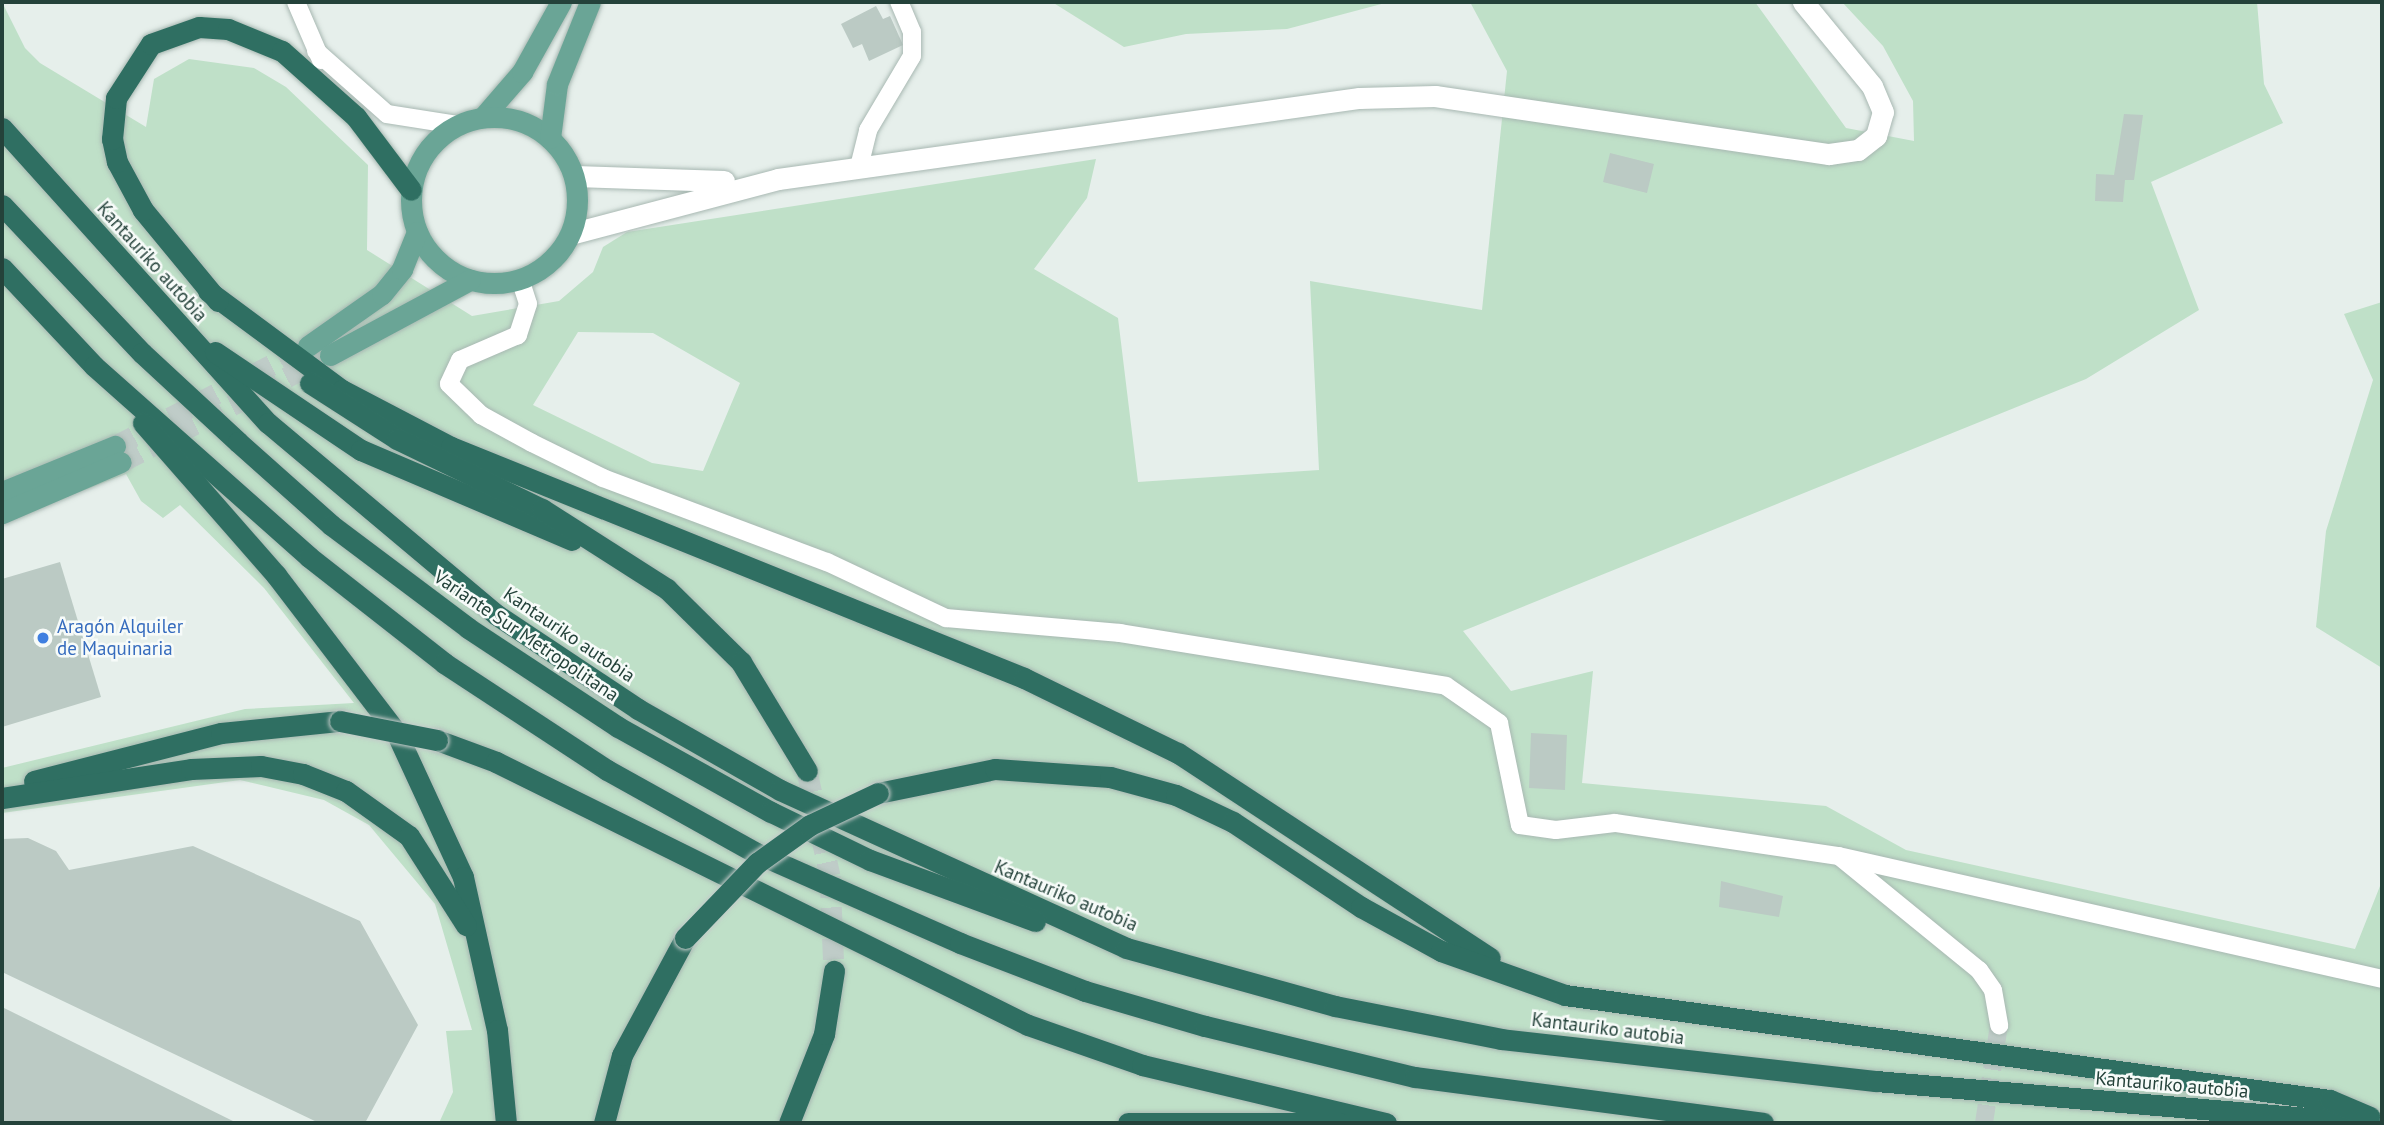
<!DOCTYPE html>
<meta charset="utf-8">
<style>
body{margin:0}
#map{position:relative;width:2384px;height:1125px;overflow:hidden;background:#e6efeb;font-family:"PT Sans",sans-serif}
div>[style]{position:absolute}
.green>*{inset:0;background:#bfe0c8}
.building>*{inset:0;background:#bbcac4}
.street-tunnel>*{height:18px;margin-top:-9px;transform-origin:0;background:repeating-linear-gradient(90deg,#bfccc8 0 18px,transparent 0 27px)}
.primary-tunnel>*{height:21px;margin-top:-10.5px;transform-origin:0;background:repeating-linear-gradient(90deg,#bfccc8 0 21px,transparent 0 31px)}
.highway-tunnel>*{height:21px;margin-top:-10.5px;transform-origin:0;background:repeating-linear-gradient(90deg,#bfccc8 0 21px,transparent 0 31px)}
.roads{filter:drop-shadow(0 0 2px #a8b8b2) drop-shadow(0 0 2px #a8b8b2)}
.street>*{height:18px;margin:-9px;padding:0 9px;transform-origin:9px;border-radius:9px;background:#fff}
.secondary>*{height:21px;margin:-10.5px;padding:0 10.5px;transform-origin:10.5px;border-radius:10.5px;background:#fff}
.primary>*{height:21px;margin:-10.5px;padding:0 10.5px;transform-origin:10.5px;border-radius:10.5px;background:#6aa596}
.primary>.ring{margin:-10.5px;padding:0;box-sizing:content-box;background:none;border:21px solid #6aa596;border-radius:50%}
.highway>*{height:21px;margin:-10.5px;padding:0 10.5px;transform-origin:10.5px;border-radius:10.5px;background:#2f6f62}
.bridges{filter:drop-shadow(0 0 2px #c2cac8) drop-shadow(0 0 2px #c2cac8)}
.highway-bridge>*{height:21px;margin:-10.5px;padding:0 10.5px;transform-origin:10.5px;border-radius:10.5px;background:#2f6f62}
.dots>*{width:19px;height:19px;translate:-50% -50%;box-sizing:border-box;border:4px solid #f7fbf9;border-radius:50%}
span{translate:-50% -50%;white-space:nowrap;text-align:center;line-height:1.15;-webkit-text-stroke:5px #f7fbf9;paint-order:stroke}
.street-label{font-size:19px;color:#24423a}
.shop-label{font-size:19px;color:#366cbe}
.left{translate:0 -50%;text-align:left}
.frame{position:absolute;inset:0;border:4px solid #24423a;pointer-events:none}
</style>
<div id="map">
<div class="green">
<div style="clip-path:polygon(evenodd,2px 2px,25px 48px,40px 63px,146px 127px,154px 79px,189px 59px,254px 68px,286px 87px,368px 165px,367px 250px,472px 316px,559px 301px,593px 272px,603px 247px,627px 232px,1096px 159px,1087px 198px,1034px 269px,1118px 318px,1138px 482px,1319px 470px,1310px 281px,1482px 310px,1507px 71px,1470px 2px,1755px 2px,1846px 128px,1914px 141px,1913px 101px,1883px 46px,1842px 2px,2257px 2px,2264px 84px,2283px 123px,2151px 182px,2199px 310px,2086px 379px,1463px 631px,1511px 691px,1593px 671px,1582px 783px,1826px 806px,1906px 850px,2355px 949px,2382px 881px,2382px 1123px,439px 1123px,453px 1092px,446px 1031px,472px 1030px,435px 904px,369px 825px,324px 800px,240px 780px,2px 813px,2px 768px,245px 709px,354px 703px,264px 588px,180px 505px,163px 518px,141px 501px,126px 474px,2px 522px,2px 2px,578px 332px,653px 333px,740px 383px,703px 471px,652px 463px,533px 405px,578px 332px)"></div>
<div style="clip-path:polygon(1052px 2px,1389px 2px,1287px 29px,1186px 34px,1124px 47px)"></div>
<div style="clip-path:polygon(2382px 302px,2382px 668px,2316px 627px,2326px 531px,2373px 380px,2344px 314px)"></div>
</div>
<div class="building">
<div style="clip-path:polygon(876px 6px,883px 19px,890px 16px,903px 45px,869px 61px,862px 44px,853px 48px,841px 24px)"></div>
<div style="clip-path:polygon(2124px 114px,2143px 115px,2134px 180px,2125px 180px,2123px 202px,2095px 201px,2096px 174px,2114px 175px)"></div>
<div style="clip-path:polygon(1610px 153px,1654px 164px,1647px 193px,1603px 182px)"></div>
<div style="clip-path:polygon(60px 562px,101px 697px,2px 727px,2px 579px)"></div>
<div style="clip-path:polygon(1531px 733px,1567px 735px,1565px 790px,1529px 788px)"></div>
<div style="clip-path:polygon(28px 838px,56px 851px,69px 870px,193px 846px,360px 921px,418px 1025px,365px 1123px,319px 1123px,2px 972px,2px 839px)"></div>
<div style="clip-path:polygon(1721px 881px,1783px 896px,1779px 917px,1719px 907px)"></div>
<div style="clip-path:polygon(2px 1007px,237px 1123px,2px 1123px)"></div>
</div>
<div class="street-tunnel">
<div style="left:1984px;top:1123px;width:99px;rotate:-81.3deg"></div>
</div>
<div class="primary-tunnel">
<div style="left:115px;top:446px;width:215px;rotate:-27.4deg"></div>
<div style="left:121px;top:462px;width:235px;rotate:-27.1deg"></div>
</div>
<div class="highway-tunnel">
<div style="left:807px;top:771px;width:107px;rotate:77.6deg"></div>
<div style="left:830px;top:876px;width:95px;rotate:87.6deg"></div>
</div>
<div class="roads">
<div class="street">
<div style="left:296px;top:2px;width:63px;rotate:66.7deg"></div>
<div style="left:316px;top:51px;width:95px;rotate:41.6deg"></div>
<div style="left:387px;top:114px;width:71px;rotate:8.9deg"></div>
<div style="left:859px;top:167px;width:38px;rotate:-76deg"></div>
<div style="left:868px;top:130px;width:86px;rotate:-59.3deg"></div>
<div style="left:912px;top:56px;width:24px;rotate:-90deg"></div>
<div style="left:912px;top:32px;width:33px;rotate:-113deg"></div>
<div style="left:520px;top:279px;width:26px;rotate:72deg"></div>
<div style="left:528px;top:304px;width:33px;rotate:108deg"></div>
<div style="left:518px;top:335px;width:63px;rotate:156.7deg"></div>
<div style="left:460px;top:360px;width:26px;rotate:115deg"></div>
<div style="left:449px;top:384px;width:45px;rotate:44.1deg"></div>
<div style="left:481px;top:415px;width:58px;rotate:28.8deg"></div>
<div style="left:532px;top:443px;width:79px;rotate:26.2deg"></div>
<div style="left:603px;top:478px;width:239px;rotate:20.6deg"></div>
<div style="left:827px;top:562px;width:132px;rotate:25.2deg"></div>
<div style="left:946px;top:618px;width:175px;rotate:4.9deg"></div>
<div style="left:1120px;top:633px;width:330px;rotate:9.2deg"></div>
<div style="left:1446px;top:686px;width:65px;rotate:34.9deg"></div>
<div style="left:1499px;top:723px;width:104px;rotate:78.4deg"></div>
<div style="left:1520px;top:825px;width:36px;rotate:8deg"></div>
<div style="left:1556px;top:830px;width:59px;rotate:-6.8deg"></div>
<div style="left:1615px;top:823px;width:226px;rotate:8.4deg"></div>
<div style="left:1839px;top:856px;width:181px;rotate:39.2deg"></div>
<div style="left:1979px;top:970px;width:24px;rotate:55deg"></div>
<div style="left:1993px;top:990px;width:36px;rotate:80deg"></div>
<div style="left:1843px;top:857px;width:553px;rotate:12.75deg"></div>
</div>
<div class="secondary">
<div style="left:575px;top:176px;width:149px;rotate:1.9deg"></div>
<div style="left:570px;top:234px;width:215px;rotate:-14.8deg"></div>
<div style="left:778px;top:179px;width:587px;rotate:-7.94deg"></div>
<div style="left:1359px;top:98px;width:76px;rotate:-1.5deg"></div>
<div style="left:1435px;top:96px;width:398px;rotate:8.4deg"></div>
<div style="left:1829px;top:154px;width:29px;rotate:-8deg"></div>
<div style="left:1858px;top:150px;width:23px;rotate:-38deg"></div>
<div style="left:1876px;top:136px;width:25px;rotate:-74deg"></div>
<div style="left:1883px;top:112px;width:28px;rotate:-113deg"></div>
<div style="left:1872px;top:86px;width:109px;rotate:-129.4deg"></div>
</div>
<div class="primary">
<div style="left:483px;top:117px;width:60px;rotate:-49.1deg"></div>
<div style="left:522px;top:72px;width:80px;rotate:-60.9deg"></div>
<div class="ring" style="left:411px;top:117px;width:145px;height:145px"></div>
<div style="left:550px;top:138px;width:54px;rotate:-82.6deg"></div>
<div style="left:557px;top:84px;width:88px;rotate:-68.1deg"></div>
<div style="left:308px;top:346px;width:90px;rotate:-35.1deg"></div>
<div style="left:382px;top:294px;width:32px;rotate:-51deg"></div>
<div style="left:402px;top:269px;width:40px;rotate:-68deg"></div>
<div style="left:330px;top:355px;width:159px;rotate:-28.2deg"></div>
<div style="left:2px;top:492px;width:122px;rotate:-22.2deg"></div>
<div style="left:2px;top:513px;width:129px;rotate:-23.2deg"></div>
</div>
<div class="highway">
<div style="left:2px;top:128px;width:397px;rotate:48deg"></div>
<div style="left:268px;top:423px;width:299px;rotate:40deg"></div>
<div style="left:497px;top:615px;width:169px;rotate:33.7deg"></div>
<div style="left:638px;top:709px;width:163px;rotate:29.7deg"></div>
<div style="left:780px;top:790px;width:380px;rotate:24.5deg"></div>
<div style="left:1126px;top:948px;width:217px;rotate:15.5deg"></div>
<div style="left:1335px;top:1006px;width:169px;rotate:11.2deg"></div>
<div style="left:1501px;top:1039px;width:377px;rotate:6.4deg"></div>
<div style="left:1876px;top:1081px;width:495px;rotate:4.9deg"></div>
<div style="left:2px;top:205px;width:204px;rotate:46.6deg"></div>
<div style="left:142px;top:353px;width:131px;rotate:42.8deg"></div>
<div style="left:238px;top:442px;width:125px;rotate:41.7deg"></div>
<div style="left:331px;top:525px;width:171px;rotate:36.9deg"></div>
<div style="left:468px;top:628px;width:180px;rotate:33.4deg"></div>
<div style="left:618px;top:727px;width:175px;rotate:29.1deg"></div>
<div style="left:771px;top:812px;width:110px;rotate:25.9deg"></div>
<div style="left:870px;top:860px;width:176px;rotate:20.3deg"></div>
<div style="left:2px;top:268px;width:134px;rotate:46.8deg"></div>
<div style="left:94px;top:366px;width:288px;rotate:41.6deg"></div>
<div style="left:309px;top:557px;width:172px;rotate:38.1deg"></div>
<div style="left:444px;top:663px;width:195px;rotate:33.3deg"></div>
<div style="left:607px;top:770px;width:171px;rotate:29.1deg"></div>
<div style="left:756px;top:853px;width:223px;rotate:23.8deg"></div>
<div style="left:960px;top:943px;width:134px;rotate:21deg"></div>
<div style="left:1085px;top:991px;width:125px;rotate:16.3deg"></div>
<div style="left:1205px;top:1026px;width:216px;rotate:13.7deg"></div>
<div style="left:1415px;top:1077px;width:351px;rotate:7.5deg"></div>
<div style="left:208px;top:291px;width:167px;rotate:36.5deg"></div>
<div style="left:342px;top:390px;width:123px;rotate:27.6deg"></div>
<div style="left:451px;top:447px;width:618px;rotate:21.96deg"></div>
<div style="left:1024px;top:678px;width:171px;rotate:26deg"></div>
<div style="left:1178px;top:753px;width:373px;rotate:33.3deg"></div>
<div style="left:218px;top:301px;width:118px;rotate:-129.5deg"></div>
<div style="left:143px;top:210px;width:55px;rotate:-118.4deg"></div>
<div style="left:117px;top:162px;width:24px;rotate:-102deg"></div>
<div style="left:112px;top:139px;width:41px;rotate:-84.4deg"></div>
<div style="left:116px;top:98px;width:64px;rotate:-57.1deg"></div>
<div style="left:151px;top:44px;width:51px;rotate:-19.5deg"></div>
<div style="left:199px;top:27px;width:29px;rotate:4deg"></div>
<div style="left:228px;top:29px;width:58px;rotate:22.2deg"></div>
<div style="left:282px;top:51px;width:99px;rotate:41.7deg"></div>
<div style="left:356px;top:117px;width:91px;rotate:53deg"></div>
<div style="left:215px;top:352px;width:176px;rotate:33.9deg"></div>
<div style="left:361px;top:450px;width:229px;rotate:23.1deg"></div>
<div style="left:310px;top:383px;width:103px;rotate:32.8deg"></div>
<div style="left:397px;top:439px;width:161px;rotate:25.8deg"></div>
<div style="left:542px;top:509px;width:148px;rotate:32.6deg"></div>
<div style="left:667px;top:589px;width:104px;rotate:44.6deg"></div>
<div style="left:741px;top:662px;width:127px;rotate:58.8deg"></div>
<div style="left:143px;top:423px;width:202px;rotate:48.8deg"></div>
<div style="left:276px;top:575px;width:198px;rotate:52.6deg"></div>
<div style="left:396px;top:732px;width:160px;rotate:65.2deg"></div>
<div style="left:463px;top:877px;width:157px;rotate:77.5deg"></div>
<div style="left:497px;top:1030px;width:93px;rotate:84.5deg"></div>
<div style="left:437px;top:740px;width:63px;rotate:20.4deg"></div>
<div style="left:496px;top:762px;width:593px;rotate:26.31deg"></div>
<div style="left:1028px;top:1025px;width:121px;rotate:19.3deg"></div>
<div style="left:1142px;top:1065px;width:251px;rotate:13.4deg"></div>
<div style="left:34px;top:781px;width:193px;rotate:-14.4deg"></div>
<div style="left:221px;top:733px;width:120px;rotate:-5.8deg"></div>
<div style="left:878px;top:793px;width:119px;rotate:-11.6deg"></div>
<div style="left:995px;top:769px;width:115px;rotate:4deg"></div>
<div style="left:1110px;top:777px;width:68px;rotate:15.3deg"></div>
<div style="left:1176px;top:795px;width:63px;rotate:25.3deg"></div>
<div style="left:1233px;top:822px;width:154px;rotate:33.6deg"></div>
<div style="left:1361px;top:907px;width:91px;rotate:28.8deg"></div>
<div style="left:1441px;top:951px;width:132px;rotate:19.5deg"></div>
<div style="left:1565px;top:995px;width:772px;rotate:7.82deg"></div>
<div style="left:2330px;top:1100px;width:43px;rotate:23deg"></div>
<div style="left:2px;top:798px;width:191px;rotate:-8.7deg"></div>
<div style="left:191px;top:769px;width:70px;rotate:-2.5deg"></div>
<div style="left:261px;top:766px;width:43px;rotate:10.8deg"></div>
<div style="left:303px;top:774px;width:46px;rotate:21.6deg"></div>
<div style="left:346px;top:791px;width:77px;rotate:35.5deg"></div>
<div style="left:409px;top:836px;width:106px;rotate:57.4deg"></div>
<div style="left:604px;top:1123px;width:70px;rotate:-75.2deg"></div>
<div style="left:622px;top:1055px;width:133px;rotate:-61.7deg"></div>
<div style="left:789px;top:1123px;width:96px;rotate:-68.5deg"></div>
<div style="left:824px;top:1034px;width:64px;rotate:-81deg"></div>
<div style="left:1128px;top:1123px;width:212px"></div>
</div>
</div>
<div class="bridges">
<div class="highway-bridge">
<div style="left:340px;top:721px;width:99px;rotate:11.1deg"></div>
<div style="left:685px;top:938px;width:104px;rotate:-46.2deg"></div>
<div style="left:757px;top:863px;width:65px;rotate:-35.6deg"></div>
<div style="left:810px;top:825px;width:75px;rotate:-25.2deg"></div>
</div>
</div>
<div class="dots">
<div style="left:43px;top:638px;background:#3f7fe0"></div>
</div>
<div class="street-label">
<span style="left:152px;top:262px;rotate:48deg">Kantauriko autobia</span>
<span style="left:569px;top:635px;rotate:34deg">Kantauriko autobia</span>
<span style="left:526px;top:636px;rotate:34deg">Variante Sur Metropolitana</span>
<span style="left:1066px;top:896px;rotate:23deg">Kantauriko autobia</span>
<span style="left:1608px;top:1029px;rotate:7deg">Kantauriko autobia</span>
<span style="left:2172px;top:1085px;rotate:5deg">Kantauriko autobia</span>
</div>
<div class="shop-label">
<span class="left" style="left:57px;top:638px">Aragón Alquiler<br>de Maquinaria</span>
</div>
<div class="frame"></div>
</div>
